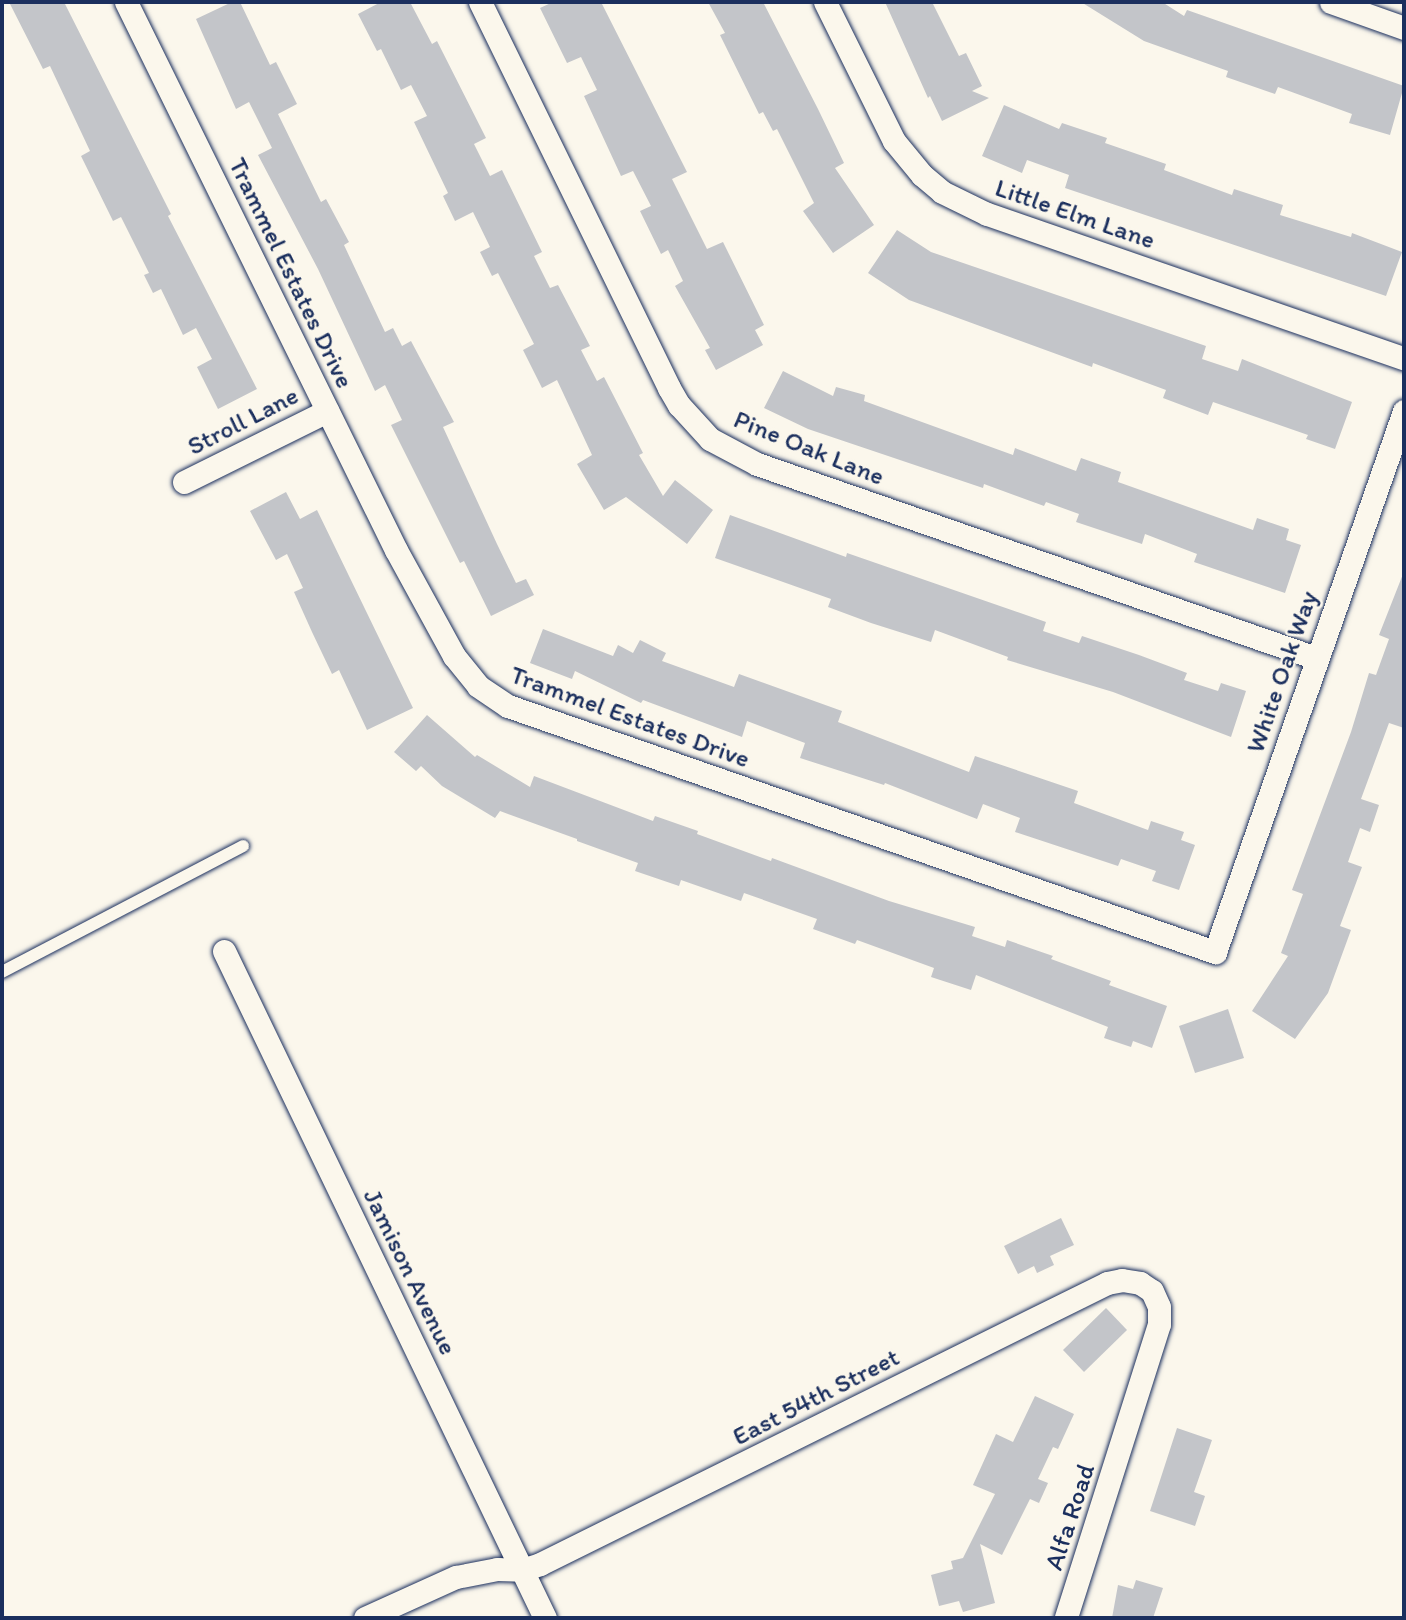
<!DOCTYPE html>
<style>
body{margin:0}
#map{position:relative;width:1406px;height:1620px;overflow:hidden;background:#fbf7ec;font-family:Itim,sans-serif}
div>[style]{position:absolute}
.building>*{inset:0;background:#c3c5c9}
.roads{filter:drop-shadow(0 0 2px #1b2f5e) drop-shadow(0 0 2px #1b2f5e)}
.lane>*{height:12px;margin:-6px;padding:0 6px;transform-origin:6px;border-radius:6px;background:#fbf7ec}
.street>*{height:23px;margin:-11.5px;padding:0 11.5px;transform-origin:11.5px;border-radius:11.5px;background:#fbf7ec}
span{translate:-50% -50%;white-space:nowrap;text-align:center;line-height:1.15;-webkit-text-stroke:5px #fbf7ec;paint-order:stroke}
.street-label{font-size:26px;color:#1b2f5e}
.frame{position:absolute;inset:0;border:4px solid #1b2f5e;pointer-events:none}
</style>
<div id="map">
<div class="building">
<div style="clip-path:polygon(9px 2px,64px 2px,171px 214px,168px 216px,257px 389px,218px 409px,197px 367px,212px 359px,196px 328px,183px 335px,161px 289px,153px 293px,144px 275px,149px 273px,121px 217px,113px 221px,81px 156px,90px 151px,50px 66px,43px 69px)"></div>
<div style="clip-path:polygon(232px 2px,240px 2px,270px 65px,276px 62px,297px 104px,278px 114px,321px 202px,326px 199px,349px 242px,344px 245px,385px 332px,393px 328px,402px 346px,411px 341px,454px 422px,443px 427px,497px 544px,516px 583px,526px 579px,534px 595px,491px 616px,464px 561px,460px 563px,391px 425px,402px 420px,385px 385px,375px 391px,318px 269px,258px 155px,272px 148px,249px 102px,236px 109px,196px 19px)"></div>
<div style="clip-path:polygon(381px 2px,410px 2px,432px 44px,437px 41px,486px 138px,474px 144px,490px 176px,502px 170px,542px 252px,534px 256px,550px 288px,558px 285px,590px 346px,581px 350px,597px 381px,604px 377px,643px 453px,639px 455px,663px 496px,675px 480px,713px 510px,687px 544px,626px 497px,604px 510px,577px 464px,592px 455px,557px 380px,542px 388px,523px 350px,534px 344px,498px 273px,492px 276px,480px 252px,490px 247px,473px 212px,455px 221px,443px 196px,448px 193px,414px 122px,427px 116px,411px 85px,401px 90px,381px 49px,377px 51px,358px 14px)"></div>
<div style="clip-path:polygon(553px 2px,601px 2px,687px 172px,672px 179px,707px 249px,723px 242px,764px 325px,755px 330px,763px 345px,716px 370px,705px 350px,710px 348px,675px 286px,683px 281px,668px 250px,661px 254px,640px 211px,651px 206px,633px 171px,621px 176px,584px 96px,597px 90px,581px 57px,567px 63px,540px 8px)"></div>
<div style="clip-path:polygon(708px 2px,763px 2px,818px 109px,844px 163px,835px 168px,874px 225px,833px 253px,803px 211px,814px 203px,777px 129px,773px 131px,763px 112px,759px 114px,720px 35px,725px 33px)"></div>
<div style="clip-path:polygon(885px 2px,932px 2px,959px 56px,966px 53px,982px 86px,972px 91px,989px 98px,942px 121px,930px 96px,928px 98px)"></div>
<div style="clip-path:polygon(1081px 2px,1162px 2px,1184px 16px,1187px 10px,1404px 86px,1390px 135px,1349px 123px,1352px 114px,1278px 87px,1275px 94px,1226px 77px,1228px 71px,1144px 41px)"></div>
<div style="clip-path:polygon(1004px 105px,1059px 129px,1062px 123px,1107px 138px,1105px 143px,1166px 164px,1164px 170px,1232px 195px,1234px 189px,1283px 205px,1280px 215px,1351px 237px,1352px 233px,1402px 252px,1386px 296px,1065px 188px,1069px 175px,1027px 160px,1022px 173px,982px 156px)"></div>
<div style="clip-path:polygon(897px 230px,931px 252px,1206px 346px,1202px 359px,1238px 371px,1242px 359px,1352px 402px,1335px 449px,1306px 439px,1308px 435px,1213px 402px,1208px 415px,1163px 398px,1166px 390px,1093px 363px,1092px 367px,909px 300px,868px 273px)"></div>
<div style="clip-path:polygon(783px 371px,833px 396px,836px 387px,865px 395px,864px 401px,1013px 455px,1015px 448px,1076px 471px,1081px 458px,1121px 472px,1118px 482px,1253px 530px,1257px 518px,1289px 529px,1286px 540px,1301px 545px,1285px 593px,1194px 562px,1197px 554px,1145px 534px,1142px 544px,1076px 522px,1079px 514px,1046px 502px,1044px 506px,984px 484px,983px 488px,808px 429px,764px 408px)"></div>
<div style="clip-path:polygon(286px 492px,300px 519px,317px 510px,413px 708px,367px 730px,339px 670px,332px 674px,312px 632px,294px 592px,303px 588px,287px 554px,276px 560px,250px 511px)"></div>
<div style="clip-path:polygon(730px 515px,846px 557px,847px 553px,1046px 622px,1043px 631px,1079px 643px,1082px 636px,1139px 655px,1187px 673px,1184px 680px,1218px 691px,1221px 683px,1246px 691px,1231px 737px,1113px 692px,1007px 660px,1008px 657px,935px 630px,931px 642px,871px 623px,828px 607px,831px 599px,715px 558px)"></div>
<div style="clip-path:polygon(1403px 574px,1404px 728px,1389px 723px,1361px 799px,1379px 805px,1370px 832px,1360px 828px,1348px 862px,1362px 867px,1340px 926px,1351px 930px,1328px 993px,1295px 1039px,1252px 1011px,1288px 956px,1281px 953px,1303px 894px,1292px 890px,1351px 732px,1369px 673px,1376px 675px,1389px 639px,1379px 635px)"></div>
<div style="clip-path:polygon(543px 629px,613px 656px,618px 645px,633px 653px,640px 640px,666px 653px,662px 661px,734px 687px,739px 674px,842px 711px,838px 722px,969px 772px,975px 756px,1078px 791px,1074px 803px,1148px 830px,1151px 821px,1184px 832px,1181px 840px,1195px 845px,1179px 890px,1152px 881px,1156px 871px,1121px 859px,1118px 866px,1015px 832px,1020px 818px,983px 804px,977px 819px,885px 783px,884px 785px,800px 758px,805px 743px,747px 721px,742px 737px,643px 700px,641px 703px,575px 671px,572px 679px,530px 663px)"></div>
<div style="clip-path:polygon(427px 715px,475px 757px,477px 755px,530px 787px,534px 776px,653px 821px,655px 816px,698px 831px,697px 834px,771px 861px,772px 858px,889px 901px,975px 927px,972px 936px,1005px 947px,1007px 940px,1053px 956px,1051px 959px,1111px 981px,1109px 985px,1167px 1006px,1152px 1048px,1133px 1041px,1131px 1047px,1104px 1038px,1108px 1027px,976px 975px,971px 990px,931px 977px,934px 968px,857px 940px,855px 944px,813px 929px,817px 919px,744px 893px,741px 901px,681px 880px,679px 886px,635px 871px,638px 863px,577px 841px,577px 839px,500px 811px,495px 818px,442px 786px,421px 766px,416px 771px,394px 752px)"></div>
<div style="clip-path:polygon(1228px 1009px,1244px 1058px,1195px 1073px,1179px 1026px)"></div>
<div style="clip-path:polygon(1061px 1218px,1074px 1245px,1050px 1256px,1054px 1265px,1037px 1273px,1034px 1266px,1018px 1274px,1004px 1246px)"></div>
<div style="clip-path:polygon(1106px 1308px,1127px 1330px,1084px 1372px,1063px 1350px)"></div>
<div style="clip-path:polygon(1035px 1396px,1074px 1414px,1058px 1449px,1053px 1447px,1038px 1479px,1048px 1483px,1039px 1503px,1030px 1499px,1002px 1555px,980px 1544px,995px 1603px,963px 1612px,959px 1601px,939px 1606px,931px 1575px,953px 1569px,951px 1561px,963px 1558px,995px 1494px,973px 1485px,996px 1434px,1013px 1442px)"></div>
<div style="clip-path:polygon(1177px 1428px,1212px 1440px,1194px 1492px,1205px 1496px,1195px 1526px,1150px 1511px)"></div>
<div style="clip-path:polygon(1136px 1580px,1163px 1588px,1153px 1618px,1112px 1618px,1118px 1585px,1133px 1589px)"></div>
</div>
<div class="roads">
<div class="lane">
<div style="left:2px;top:972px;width:272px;rotate:-27.6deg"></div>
</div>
<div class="street">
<div style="left:126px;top:2px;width:611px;rotate:63.77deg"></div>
<div style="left:396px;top:550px;width:121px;rotate:61.3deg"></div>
<div style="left:454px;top:656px;width:38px;rotate:51deg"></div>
<div style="left:478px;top:686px;width:36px;rotate:34deg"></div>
<div style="left:508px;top:706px;width:749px;rotate:19.19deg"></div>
<div style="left:1215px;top:952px;width:573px;rotate:-70.74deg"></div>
<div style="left:480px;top:2px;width:430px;rotate:63.9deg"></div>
<div style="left:669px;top:388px;width:20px;rotate:60deg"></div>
<div style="left:679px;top:405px;width:46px;rotate:47.6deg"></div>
<div style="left:710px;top:439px;width:53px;rotate:28deg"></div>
<div style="left:757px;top:464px;width:592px;rotate:19.14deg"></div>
<div style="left:825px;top:2px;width:155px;rotate:63.6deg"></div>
<div style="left:894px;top:141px;width:44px;rotate:50.5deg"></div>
<div style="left:922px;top:175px;width:26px;rotate:40deg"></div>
<div style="left:942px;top:192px;width:50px;rotate:26.1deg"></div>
<div style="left:987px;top:214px;width:441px;rotate:19.1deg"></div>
<div style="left:1331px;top:2px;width:77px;rotate:19.6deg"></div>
<div style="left:184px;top:482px;width:160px;rotate:-26.4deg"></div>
<div style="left:224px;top:951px;width:740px;rotate:64.3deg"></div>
<div style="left:365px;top:1618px;width:100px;rotate:-24.3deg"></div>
<div style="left:456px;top:1577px;width:42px;rotate:-11deg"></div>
<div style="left:497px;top:1569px;width:25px;rotate:2deg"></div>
<div style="left:522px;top:1570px;width:19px;rotate:-18deg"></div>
<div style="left:540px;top:1564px;width:633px;rotate:-26.36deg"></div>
<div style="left:1107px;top:1283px;width:15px;rotate:-11deg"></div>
<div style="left:1122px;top:1280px;width:18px;rotate:9deg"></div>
<div style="left:1140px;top:1283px;width:14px;rotate:34deg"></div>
<div style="left:1152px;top:1291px;width:17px;rotate:66deg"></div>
<div style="left:1159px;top:1307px;width:17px;rotate:90deg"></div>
<div style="left:1159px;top:1324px;width:308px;rotate:107.6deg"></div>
</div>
</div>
<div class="street-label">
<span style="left:1075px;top:214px;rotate:19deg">Little Elm Lane</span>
<span style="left:291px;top:273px;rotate:64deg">Trammel Estates Drive</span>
<span style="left:243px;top:421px;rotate:-27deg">Stroll Lane</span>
<span style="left:809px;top:448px;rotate:22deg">Pine Oak Lane</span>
<span style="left:1282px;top:672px;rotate:-71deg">White Oak Way</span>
<span style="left:630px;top:717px;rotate:20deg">Trammel Estates Drive</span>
<span style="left:410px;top:1272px;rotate:64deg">Jamison Avenue</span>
<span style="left:816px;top:1397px;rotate:-27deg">East 54th Street</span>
<span style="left:1070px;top:1517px;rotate:-72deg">Alfa Road</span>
</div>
<div class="frame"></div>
</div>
